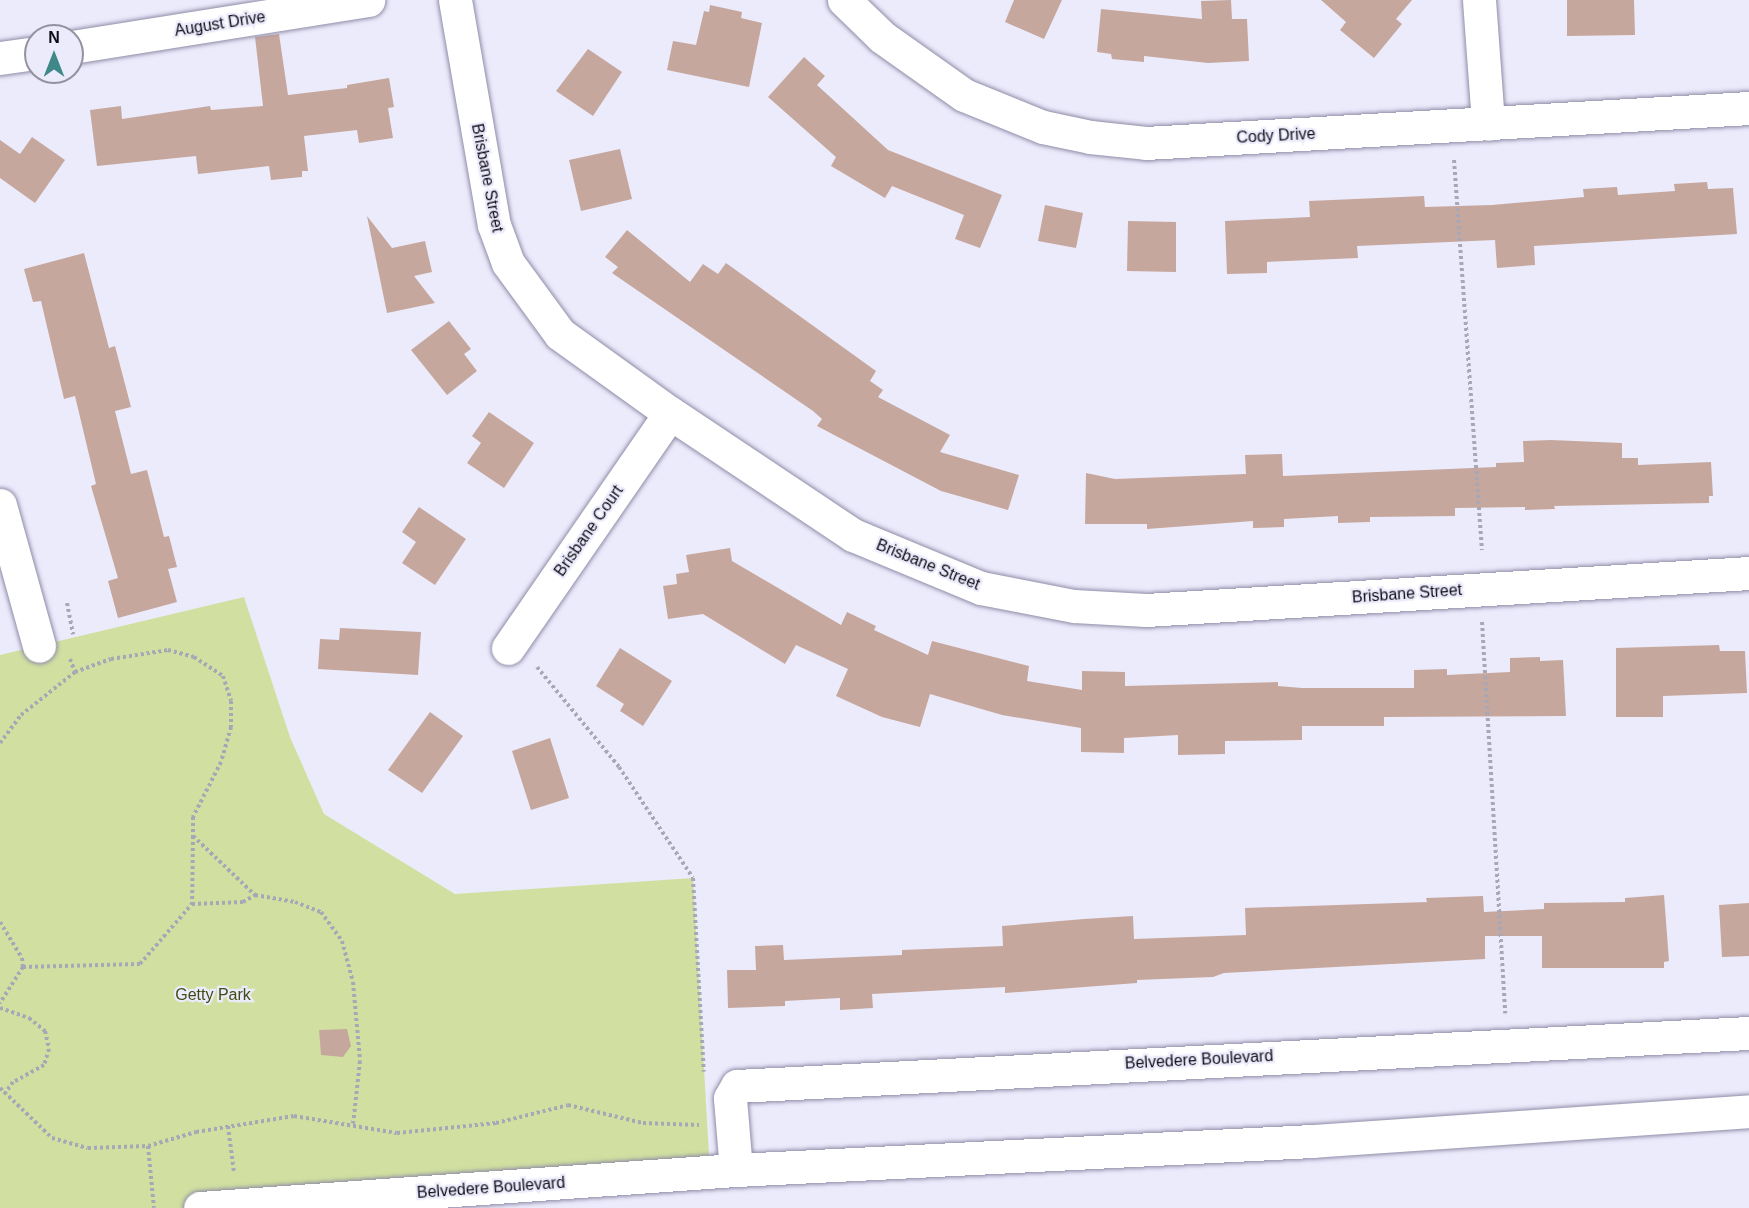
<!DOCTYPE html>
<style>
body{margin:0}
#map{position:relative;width:1749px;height:1208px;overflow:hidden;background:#ecebfc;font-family:Helvetica,sans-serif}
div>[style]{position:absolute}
.green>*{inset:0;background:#d1e0a0}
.building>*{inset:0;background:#c6a79d}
.path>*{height:4px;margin-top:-2px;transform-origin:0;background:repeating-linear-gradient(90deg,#a8a7b6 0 3px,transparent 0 6px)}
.roads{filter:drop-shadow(0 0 2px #8f8ca7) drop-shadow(0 0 2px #8f8ca7)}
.minor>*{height:33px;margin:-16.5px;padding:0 16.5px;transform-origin:16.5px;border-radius:16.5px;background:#fff}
span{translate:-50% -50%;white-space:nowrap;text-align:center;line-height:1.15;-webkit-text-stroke:4.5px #ecebfc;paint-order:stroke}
.street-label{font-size:16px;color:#0e0d16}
.park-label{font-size:16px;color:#414b16}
.north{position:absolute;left:24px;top:24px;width:60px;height:60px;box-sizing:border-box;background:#ecebfc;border:2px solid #9392a0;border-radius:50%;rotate:0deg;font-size:16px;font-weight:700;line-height:24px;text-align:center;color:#0e0d16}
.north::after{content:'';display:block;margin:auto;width:21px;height:27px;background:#3f8889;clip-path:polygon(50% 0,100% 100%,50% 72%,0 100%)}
</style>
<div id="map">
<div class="green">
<div style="clip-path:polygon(244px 597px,290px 737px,324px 814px,455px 894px,693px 878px,710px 1172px,199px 1208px,0 1208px,0 655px)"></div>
</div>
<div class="building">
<div style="clip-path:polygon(1014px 0,1062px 0,1044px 39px,1005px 22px)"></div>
<div style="clip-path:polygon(1231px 0,1232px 19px,1247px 19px,1249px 61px,1208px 63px,1144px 56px,1144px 62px,1112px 59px,1111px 54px,1097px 52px,1101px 9px,1202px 19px,1201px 1px)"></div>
<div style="clip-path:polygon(1321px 0,1412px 0,1396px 19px,1402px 24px,1374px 58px,1340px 30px,1346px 22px)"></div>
<div style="clip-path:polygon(1567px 0,1634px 0,1635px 35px,1567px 36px)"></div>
<div style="clip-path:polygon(710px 5px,742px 12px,741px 18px,762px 23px,749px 87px,667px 70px,673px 41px,696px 45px,704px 11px,709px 12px)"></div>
<div style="clip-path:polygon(279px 34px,288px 95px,347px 88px,347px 85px,389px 78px,394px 107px,388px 108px,393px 138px,359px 143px,357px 130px,304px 136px,308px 171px,302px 171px,302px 177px,271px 180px,269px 166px,198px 174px,196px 156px,97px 166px,90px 110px,121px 106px,122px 119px,210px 106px,211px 110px,263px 106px,255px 37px)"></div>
<div style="clip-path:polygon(588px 49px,622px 72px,593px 116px,556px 91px)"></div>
<div style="clip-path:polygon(804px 57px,825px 76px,817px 85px,888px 150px,1002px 195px,980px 248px,955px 239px,964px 215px,892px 186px,885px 198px,831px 166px,836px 157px,768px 97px)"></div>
<div style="clip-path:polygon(32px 137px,65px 160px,35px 203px,0 178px,0 140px,20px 154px)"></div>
<div style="clip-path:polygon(620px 149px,632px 199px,581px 211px,569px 160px)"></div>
<div style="clip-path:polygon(1707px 182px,1708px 189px,1733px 188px,1737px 234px,1534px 246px,1535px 265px,1497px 268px,1495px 240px,1357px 246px,1358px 258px,1267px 262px,1267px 273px,1227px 274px,1225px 221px,1310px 217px,1309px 201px,1424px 196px,1425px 207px,1492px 205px,1584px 197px,1583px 189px,1617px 187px,1618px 195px,1675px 191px,1674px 184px)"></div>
<div style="clip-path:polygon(1045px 205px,1083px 213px,1076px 248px,1038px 241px)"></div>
<div style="clip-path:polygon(367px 216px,392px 248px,425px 241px,432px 272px,414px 276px,435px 303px,387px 313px)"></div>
<div style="clip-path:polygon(1128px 221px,1176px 222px,1176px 272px,1127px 271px)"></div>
<div style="clip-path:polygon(627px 230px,690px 282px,703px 264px,718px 274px,726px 263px,876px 371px,870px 381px,883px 390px,878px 397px,950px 435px,940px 452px,1019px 475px,1008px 510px,941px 491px,817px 426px,822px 419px,813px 411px,612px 273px,618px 267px,605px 257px)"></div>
<div style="clip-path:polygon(84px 253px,109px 348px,115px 346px,131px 407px,115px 411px,131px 474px,147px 470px,164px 537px,169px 536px,177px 567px,168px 569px,177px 602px,118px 618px,108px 581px,118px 578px,91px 486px,96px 484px,75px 396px,64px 399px,41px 301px,33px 302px,24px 269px)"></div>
<div style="clip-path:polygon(449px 321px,471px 349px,464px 354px,477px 371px,447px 395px,411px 350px)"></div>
<div style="clip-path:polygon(489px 412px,534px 443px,504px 488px,467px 463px,481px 443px,472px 436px)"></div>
<div style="clip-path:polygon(1551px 440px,1622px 443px,1622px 458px,1638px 458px,1638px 465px,1711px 462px,1713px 496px,1709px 496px,1709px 503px,1554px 506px,1555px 509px,1525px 510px,1525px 507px,1455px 508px,1455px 516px,1370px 517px,1370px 522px,1338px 523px,1338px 516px,1284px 519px,1284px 527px,1253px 528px,1253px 521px,1147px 529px,1147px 524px,1085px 524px,1086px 473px,1115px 479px,1246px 474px,1245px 455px,1282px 454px,1283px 476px,1496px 467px,1496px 463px,1524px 462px,1523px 441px)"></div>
<div style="clip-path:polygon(419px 507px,466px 539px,435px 585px,402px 563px,416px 542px,402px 532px)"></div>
<div style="clip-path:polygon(730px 548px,732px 561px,841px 625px,847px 612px,876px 626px,874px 630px,928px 655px,932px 641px,1029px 666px,1027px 681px,1082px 690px,1082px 671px,1125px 672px,1125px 686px,1278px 682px,1278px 686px,1302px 688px,1414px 688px,1414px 670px,1447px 669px,1447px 675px,1510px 672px,1510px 658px,1540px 657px,1540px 661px,1563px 660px,1566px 716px,1384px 717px,1384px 726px,1302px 726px,1302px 740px,1225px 741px,1225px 754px,1178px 755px,1178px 735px,1124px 738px,1124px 753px,1081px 752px,1081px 728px,1002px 715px,930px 694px,920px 727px,882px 717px,836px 696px,848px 669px,796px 645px,785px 664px,703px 614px,668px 619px,663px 586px,677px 584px,676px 574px,689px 572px,686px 555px)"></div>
<div style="clip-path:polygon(340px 628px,421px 632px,418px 675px,318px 669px,320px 639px,339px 640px)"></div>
<div style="clip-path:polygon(1719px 645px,1720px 651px,1745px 651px,1747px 693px,1663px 696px,1663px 717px,1616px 717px,1616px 648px)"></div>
<div style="clip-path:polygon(620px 648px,672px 681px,643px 726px,620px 711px,624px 704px,596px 686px)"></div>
<div style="clip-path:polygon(430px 712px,463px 736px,422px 793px,388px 770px)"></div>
<div style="clip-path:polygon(550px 738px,569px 798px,531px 810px,512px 751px)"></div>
<div style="clip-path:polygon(1664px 895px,1669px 961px,1664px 962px,1664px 968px,1542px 968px,1542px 936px,1485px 936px,1485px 959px,1224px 973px,1213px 977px,1137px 980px,1137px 983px,1005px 993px,1005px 987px,872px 994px,873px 1008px,840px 1010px,840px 998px,785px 1001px,785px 1006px,728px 1008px,727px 970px,756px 970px,755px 946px,783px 945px,784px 960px,902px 955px,902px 950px,1003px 946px,1002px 926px,1084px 919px,1133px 916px,1134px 939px,1246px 935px,1245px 908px,1427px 902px,1426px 898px,1483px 896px,1484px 912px,1544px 909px,1544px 903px,1625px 902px,1625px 898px)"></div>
<div style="clip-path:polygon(1749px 903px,1749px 956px,1722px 957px,1719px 905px)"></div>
<div style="clip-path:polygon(347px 1029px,351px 1046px,343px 1057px,321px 1055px,319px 1030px)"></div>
</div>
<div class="path">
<div style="left:1454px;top:160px;width:391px;rotate:85.9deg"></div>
<div style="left:67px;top:603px;width:32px;rotate:79deg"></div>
<div style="left:1482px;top:622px;width:392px;rotate:86.6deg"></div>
<div style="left:70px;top:659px;width:14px;rotate:69deg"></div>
<div style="left:537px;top:667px;width:129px;rotate:50.6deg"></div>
<div style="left:619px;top:767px;width:133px;rotate:56.3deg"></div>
<div style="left:693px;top:878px;width:194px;rotate:86.8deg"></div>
<div style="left:0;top:743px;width:35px;rotate:-53deg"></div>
<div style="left:21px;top:715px;width:69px;rotate:-38.5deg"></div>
<div style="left:75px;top:672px;width:38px;rotate:-20deg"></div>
<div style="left:111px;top:659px;width:58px;rotate:-9deg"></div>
<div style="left:168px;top:650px;width:27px;rotate:15deg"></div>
<div style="left:194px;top:657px;width:35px;rotate:33deg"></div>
<div style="left:223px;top:676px;width:26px;rotate:72deg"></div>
<div style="left:231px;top:701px;width:26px;rotate:90deg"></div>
<div style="left:231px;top:727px;width:36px;rotate:106deg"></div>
<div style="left:221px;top:762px;width:62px;rotate:117deg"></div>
<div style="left:193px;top:817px;width:19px;rotate:90deg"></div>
<div style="left:193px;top:836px;width:86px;rotate:43.6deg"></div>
<div style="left:255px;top:895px;width:41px;rotate:9.9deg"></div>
<div style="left:295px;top:902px;width:28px;rotate:21deg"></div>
<div style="left:321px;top:912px;width:36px;rotate:54deg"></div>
<div style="left:342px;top:941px;width:42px;rotate:75deg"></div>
<div style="left:353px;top:982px;width:79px;rotate:84.9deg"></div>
<div style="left:360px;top:1061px;width:63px;rotate:96.3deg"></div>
<div style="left:193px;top:836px;width:68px;rotate:90.8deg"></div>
<div style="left:192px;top:904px;width:51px;rotate:-2.2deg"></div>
<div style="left:243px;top:902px;width:14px;rotate:-30deg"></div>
<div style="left:0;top:922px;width:42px;rotate:58.6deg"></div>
<div style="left:22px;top:958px;width:9px;rotate:84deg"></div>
<div style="left:23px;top:967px;width:43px;rotate:122.6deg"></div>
<div style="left:23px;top:967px;width:117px;rotate:-1.5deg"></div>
<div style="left:140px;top:964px;width:79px;rotate:-49.1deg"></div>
<div style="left:0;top:1008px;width:31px;rotate:19deg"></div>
<div style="left:29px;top:1018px;width:21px;rotate:39deg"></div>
<div style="left:45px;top:1031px;width:18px;rotate:77deg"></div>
<div style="left:49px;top:1049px;width:17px;rotate:107deg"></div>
<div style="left:44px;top:1065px;width:35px;rotate:151deg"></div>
<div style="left:13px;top:1082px;width:14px;rotate:126deg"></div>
<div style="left:0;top:1088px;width:72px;rotate:43.9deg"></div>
<div style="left:52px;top:1138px;width:37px;rotate:16deg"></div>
<div style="left:88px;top:1148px;width:60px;rotate:-1.9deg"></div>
<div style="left:148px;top:1146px;width:50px;rotate:-16.3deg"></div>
<div style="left:196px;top:1132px;width:99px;rotate:-9.3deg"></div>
<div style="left:294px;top:1116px;width:104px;rotate:9.4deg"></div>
<div style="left:397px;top:1133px;width:100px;rotate:-5.8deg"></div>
<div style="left:496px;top:1123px;width:74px;rotate:-14deg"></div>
<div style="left:568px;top:1105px;width:77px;rotate:13.5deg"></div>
<div style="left:643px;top:1123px;width:56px;rotate:2deg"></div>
<div style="left:228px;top:1126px;width:47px;rotate:82.7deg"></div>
<div style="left:148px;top:1146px;width:62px;rotate:84.5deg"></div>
</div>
<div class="roads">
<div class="minor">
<div style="left:455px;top:0;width:228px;rotate:80.2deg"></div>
<div style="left:494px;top:225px;width:40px;rotate:69.8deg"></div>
<div style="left:508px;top:263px;width:88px;rotate:53.8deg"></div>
<div style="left:560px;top:334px;width:135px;rotate:35.7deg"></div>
<div style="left:670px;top:413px;width:220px;rotate:33.7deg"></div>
<div style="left:853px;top:535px;width:139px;rotate:22.5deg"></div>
<div style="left:981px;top:588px;width:95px;rotate:11deg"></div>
<div style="left:1074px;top:606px;width:72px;rotate:3.2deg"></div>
<div style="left:1146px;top:610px;width:604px;rotate:-3.51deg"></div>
<div style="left:844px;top:0;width:53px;rotate:44.2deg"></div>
<div style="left:882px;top:37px;width:100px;rotate:35.3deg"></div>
<div style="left:964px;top:95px;width:85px;rotate:22.1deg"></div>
<div style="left:1043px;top:127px;width:48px;rotate:12deg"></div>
<div style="left:1090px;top:137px;width:56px;rotate:6.1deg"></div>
<div style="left:1146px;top:143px;width:604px;rotate:-3.32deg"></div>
<div style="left:1479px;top:0;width:124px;rotate:85.8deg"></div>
<div style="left:72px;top:47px;width:300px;rotate:-9deg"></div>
<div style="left:0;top:58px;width:36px;rotate:-8deg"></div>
<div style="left:0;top:505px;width:146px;rotate:74.5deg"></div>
<div style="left:508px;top:648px;width:285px;rotate:-55.4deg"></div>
<div style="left:736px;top:1170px;width:72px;rotate:-94.8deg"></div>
<div style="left:730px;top:1098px;width:14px;rotate:-60deg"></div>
<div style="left:737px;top:1086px;width:1013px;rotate:-3deg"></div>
<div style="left:200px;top:1208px;width:537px;rotate:-4.06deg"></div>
<div style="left:736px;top:1170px;width:577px;rotate:-2.88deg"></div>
<div style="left:1312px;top:1141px;width:438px;rotate:-3.9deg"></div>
</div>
</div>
<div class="street-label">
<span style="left:220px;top:24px;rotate:-9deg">August Drive</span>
<span style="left:1276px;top:136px;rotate:-3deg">Cody Drive</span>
<span style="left:487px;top:178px;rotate:79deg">Brisbane Street</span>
<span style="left:589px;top:531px;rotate:-55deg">Brisbane Court</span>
<span style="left:928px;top:565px;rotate:22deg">Brisbane Street</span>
<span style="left:1407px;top:594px;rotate:-4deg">Brisbane Street</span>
<span style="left:1199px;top:1060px;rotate:-3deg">Belvedere Boulevard</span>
<span style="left:491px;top:1188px;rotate:-4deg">Belvedere Boulevard</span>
</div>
<div class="park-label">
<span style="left:213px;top:995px">Getty Park</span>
</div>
<div class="north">N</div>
</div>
